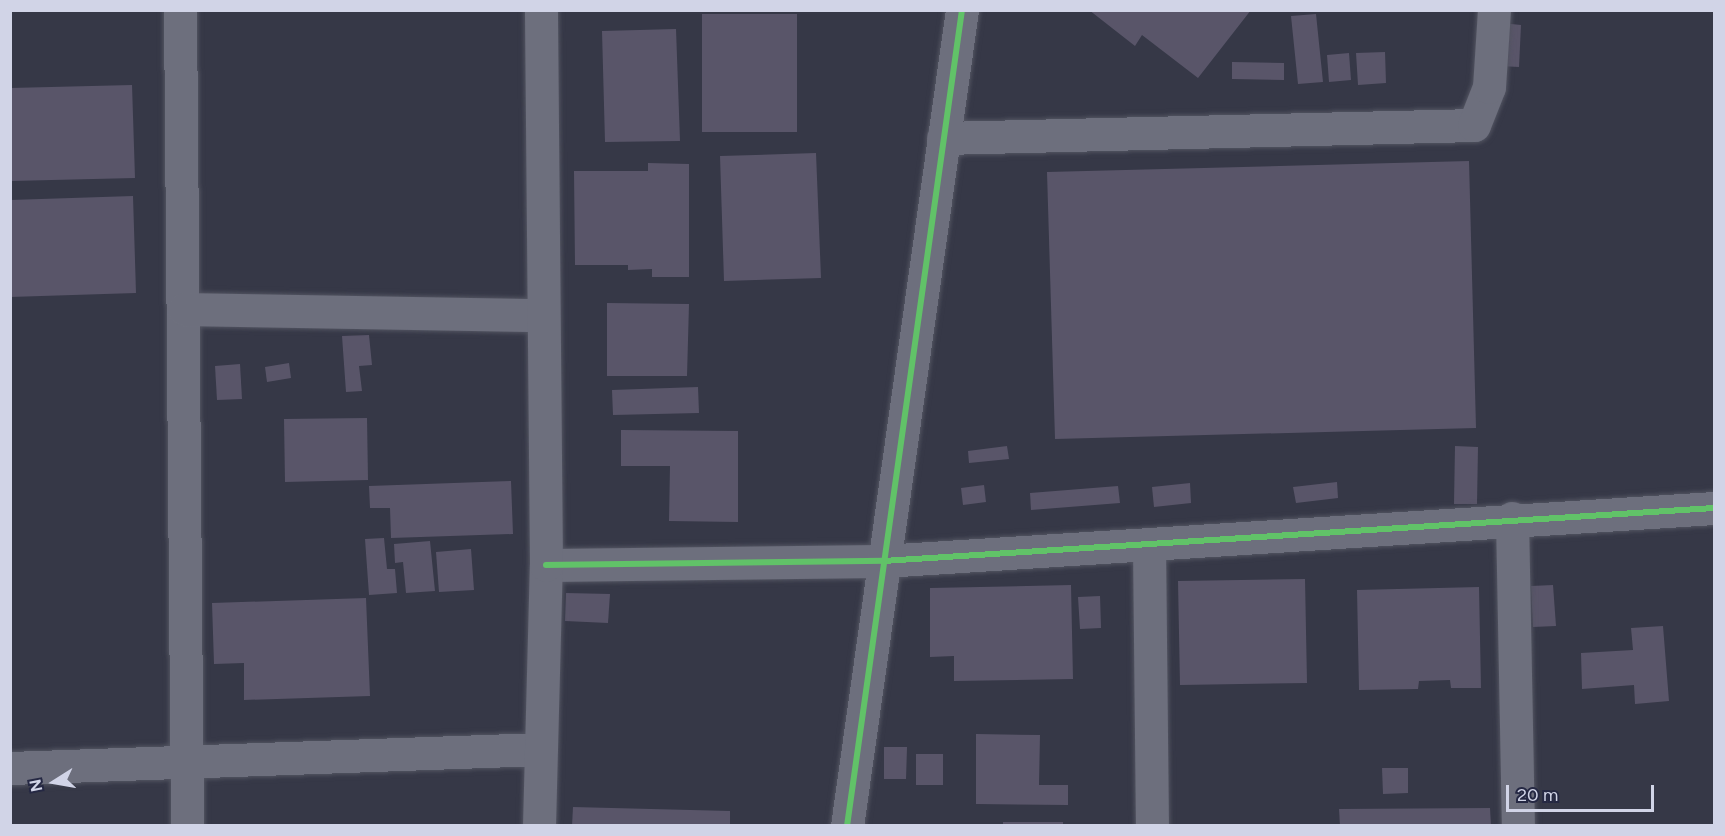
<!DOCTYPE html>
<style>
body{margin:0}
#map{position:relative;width:1725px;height:836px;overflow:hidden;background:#363847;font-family:Figtree,sans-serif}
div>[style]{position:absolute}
.building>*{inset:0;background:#595569}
.roads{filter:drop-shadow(0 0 2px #525461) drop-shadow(0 0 2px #525461)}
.street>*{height:33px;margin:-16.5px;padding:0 16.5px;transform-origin:16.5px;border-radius:16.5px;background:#6d6f7d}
.cycleway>*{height:6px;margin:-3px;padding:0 3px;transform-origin:3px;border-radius:3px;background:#61c268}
span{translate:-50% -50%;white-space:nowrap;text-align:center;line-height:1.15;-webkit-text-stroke:5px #252843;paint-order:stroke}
.frame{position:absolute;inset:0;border:12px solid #d1d4e7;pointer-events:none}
.north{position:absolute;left:24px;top:752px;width:60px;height:60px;-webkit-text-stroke:4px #252843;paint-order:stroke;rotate:259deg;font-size:16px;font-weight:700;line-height:24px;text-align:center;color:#d1d4e7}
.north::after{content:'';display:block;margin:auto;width:21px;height:27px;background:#d1d4e7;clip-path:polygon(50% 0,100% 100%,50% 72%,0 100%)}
.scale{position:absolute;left:1506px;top:785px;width:148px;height:27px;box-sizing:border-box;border:3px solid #d1d4e7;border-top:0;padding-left:8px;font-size:18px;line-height:21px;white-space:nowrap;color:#d1d4e7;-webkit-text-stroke:4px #252843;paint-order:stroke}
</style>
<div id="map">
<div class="building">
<div style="clip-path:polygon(1089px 10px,1251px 10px,1198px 78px,1142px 35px,1135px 46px)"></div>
<div style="clip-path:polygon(702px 14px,797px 14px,797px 132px,702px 132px)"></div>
<div style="clip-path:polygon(1316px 14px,1323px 82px,1298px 84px,1291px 16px)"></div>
<div style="clip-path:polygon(1502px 23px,1521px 25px,1519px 67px,1499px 66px)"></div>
<div style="clip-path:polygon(676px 29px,680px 141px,605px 142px,602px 31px)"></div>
<div style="clip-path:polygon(1385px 52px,1386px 83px,1358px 85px,1356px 53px)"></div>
<div style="clip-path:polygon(1349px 53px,1351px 80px,1329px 82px,1327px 55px)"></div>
<div style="clip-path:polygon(1232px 62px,1284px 63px,1284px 80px,1232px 79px)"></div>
<div style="clip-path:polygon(132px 85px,135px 178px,11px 181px,10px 88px)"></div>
<div style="clip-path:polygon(816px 153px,821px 278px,724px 281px,720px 156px)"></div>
<div style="clip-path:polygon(1469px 161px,1476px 428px,1055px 439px,1047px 172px)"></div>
<div style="clip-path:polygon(648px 163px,689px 164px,689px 277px,652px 277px,652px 269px,628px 270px,628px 265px,575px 265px,574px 171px,648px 171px)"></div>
<div style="clip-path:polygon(133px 196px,136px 293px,10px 297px,10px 200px)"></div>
<div style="clip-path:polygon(607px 303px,689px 304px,687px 376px,607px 376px)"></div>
<div style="clip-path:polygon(369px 335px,372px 365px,359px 366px,362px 391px,346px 392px,342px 336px)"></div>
<div style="clip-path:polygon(289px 363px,291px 378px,267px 382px,265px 367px)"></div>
<div style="clip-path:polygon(240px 364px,242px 399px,217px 400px,215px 366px)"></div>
<div style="clip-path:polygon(698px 387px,699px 413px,613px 415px,612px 390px)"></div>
<div style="clip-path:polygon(367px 418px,368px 480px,285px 482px,284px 419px)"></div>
<div style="clip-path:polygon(621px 430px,738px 431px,738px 522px,669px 521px,670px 466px,621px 466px)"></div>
<div style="clip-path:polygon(1007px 446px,1009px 459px,969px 463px,968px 451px)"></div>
<div style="clip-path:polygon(1455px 446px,1478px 447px,1477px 504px,1454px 504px)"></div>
<div style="clip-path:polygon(511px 481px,513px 534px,391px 538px,390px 508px,370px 508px,369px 486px)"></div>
<div style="clip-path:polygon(1337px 482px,1338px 498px,1296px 503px,1293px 487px)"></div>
<div style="clip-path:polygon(1190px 483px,1191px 503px,1154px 507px,1152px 487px)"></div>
<div style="clip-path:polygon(984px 485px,986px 502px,963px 505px,961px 488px)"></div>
<div style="clip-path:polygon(1118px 486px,1120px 503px,1031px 510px,1030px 493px)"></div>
<div style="clip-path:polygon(384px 538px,387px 569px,395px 569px,397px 593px,369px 595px,365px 539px)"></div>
<div style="clip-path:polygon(430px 541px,435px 591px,406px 593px,403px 562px,395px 563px,394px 544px)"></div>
<div style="clip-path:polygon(471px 549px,474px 590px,439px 592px,436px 552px)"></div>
<div style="clip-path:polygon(1305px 579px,1307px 683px,1180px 685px,1178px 581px)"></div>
<div style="clip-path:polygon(1071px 585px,1073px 679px,954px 681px,954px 656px,930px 657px,930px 588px)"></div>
<div style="clip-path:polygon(1553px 585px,1556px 626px,1533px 627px,1531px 586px)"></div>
<div style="clip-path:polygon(1479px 587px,1481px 688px,1451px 688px,1450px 680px,1419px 681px,1418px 689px,1359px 690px,1357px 590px)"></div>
<div style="clip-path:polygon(566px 593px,610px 594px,608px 623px,565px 621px)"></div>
<div style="clip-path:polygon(1100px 596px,1101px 628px,1080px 629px,1078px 597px)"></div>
<div style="clip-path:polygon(366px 598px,370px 696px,244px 700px,244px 663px,214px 664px,212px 603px)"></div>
<div style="clip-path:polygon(1663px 626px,1669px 701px,1635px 704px,1634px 685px,1582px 689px,1581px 653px,1633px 650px,1631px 628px)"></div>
<div style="clip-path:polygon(976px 734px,1040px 735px,1039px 785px,1068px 785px,1068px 805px,976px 804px)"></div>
<div style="clip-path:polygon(884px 747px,907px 747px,906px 779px,884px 779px)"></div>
<div style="clip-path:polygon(916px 754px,943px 754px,943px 785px,916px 785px)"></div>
<div style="clip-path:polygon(1382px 768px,1408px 768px,1408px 793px,1383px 794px)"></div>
<div style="clip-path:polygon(573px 807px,730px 811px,730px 826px,572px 826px)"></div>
<div style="clip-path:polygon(1490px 808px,1491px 826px,1340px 826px,1339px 809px)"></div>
<div style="clip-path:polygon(1003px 822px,1063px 822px,1063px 826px,1003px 826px)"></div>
</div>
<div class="roads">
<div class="street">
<div style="left:180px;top:10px;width:816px;rotate:89.51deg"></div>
<div style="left:943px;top:138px;width:531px;rotate:-1.4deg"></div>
<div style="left:1474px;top:125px;width:41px;rotate:-68.5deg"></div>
<div style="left:1489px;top:87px;width:77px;rotate:-86.3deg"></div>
<div style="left:184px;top:309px;width:357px;rotate:1deg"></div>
<div style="left:1512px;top:518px;width:308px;rotate:88.9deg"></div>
<div style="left:1149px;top:544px;width:282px;rotate:89.4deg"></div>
<div style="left:546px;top:565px;width:337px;rotate:-0.7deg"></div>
<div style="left:883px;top:561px;width:833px;rotate:-3.65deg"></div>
<div style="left:10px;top:768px;width:531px;rotate:-2.05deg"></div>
<div style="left:539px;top:826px;width:261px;rotate:-88.5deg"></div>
<div style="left:546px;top:565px;width:555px;rotate:-90.52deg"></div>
<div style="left:847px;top:826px;width:824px;rotate:-81.98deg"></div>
</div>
</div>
<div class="cycleway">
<div style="left:546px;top:565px;width:337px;rotate:-0.7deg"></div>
<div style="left:883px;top:561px;width:833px;rotate:-3.65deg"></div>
<div style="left:847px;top:826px;width:824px;rotate:-81.98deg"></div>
</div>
<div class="frame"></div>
<div class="north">N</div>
<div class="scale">20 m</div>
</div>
